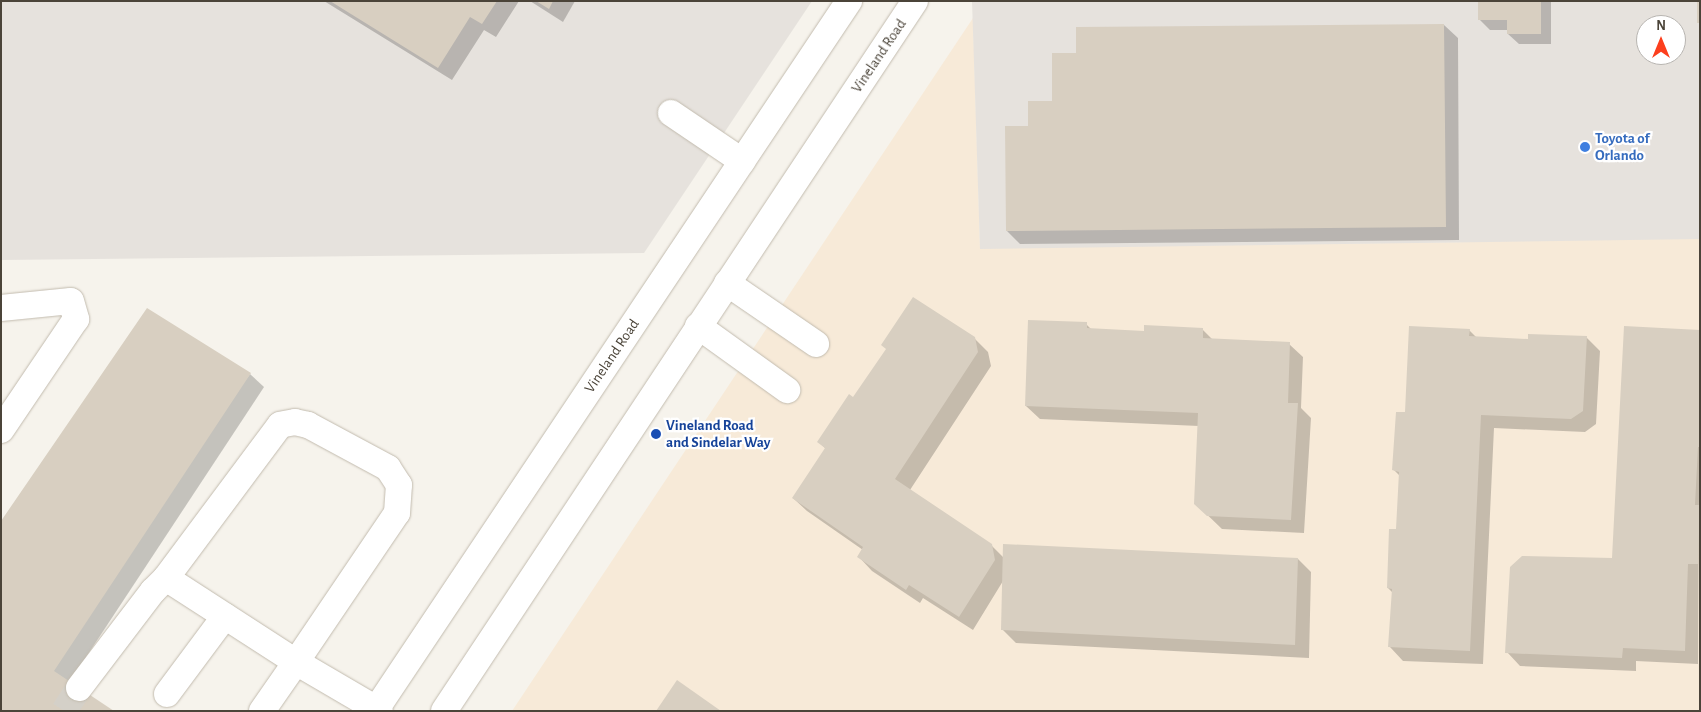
<!DOCTYPE html>
<style>
body{margin:0}
#map{position:relative;width:1701px;height:712px;overflow:hidden;background:#f6f3ec;font-family:"Alegreya Sans",sans-serif}
div>[style]{position:absolute}
.commercial>*{inset:0;background:#f7ead8}
.industrial>*{inset:0;background:#e6e2dd}
.shadow>*{inset:0;background:#0003}
.building>*{inset:0;background:#d8cfc1}
.minor-tunnel>*{height:26px;margin-top:-13px;transform-origin:0;background:repeating-linear-gradient(90deg,#d4d0c8 0 26px,transparent 0 39px)}
.roads{filter:drop-shadow(0 0 1px #c2bbae) drop-shadow(0 0 1px #c2bbae)}
.minor>*{height:26px;margin:-13px;padding:0 13px;transform-origin:13px;border-radius:13px;background:#fff}
.dots>*{width:14px;height:14px;translate:-50% -50%;box-sizing:border-box;border:2px solid #fff;border-radius:50%}
span{translate:-50% -50%;white-space:nowrap;text-align:center;line-height:1.15;-webkit-text-stroke:4.5px #fff;paint-order:stroke}
.street-label{font-size:15px;color:#4b4439}
.shop-label{font-size:15px;color:#366cbe;font-weight:700}
.left{translate:0 -50%;text-align:left}
.transit-label{font-size:15px;color:#164399;font-weight:700}
.frame{position:absolute;inset:0;border:2px solid #4b4439;pointer-events:none}
.north{position:absolute;left:1636px;top:15px;width:50px;height:50px;box-sizing:border-box;background:#fff;border:1px solid #b7b4b0;border-radius:50%;rotate:0deg;font-size:14px;font-weight:700;line-height:20px;text-align:center;color:#4b4439}
.north::after{content:'';display:block;margin:auto;width:18px;height:22px;background:#fc3f1d;clip-path:polygon(50% 0,100% 100%,50% 72%,0 100%)}
</style>
<div id="map">
<div class="commercial">
<div style="clip-path:polygon(evenodd,1469px 1px,1700px 1px,1700px 711px,512px 711px,973px 18px,980px 248px,1471px 242px,1469px 1px,1646px 25px,1676px 25px,1676px 55px,1646px 55px,1646px 25px)"></div>
</div>
<div class="industrial">
<div style="clip-path:polygon(1px 1px,812px 1px,644px 253px,1px 260px)"></div>
<div style="clip-path:polygon(evenodd,972px 1px,1700px 1px,1700px 239px,980px 249px,972px 1px,1646px 25px,1676px 25px,1676px 55px,1646px 55px,1646px 25px)"></div>
</div>
<div class="shadow">
<div style="clip-path:polygon(324px 1px,519px 1px,496px 37px,484px 30px,452px 80px)"></div>
<div style="clip-path:polygon(530px 1px,575px 1px,563px 22px)"></div>
<div style="clip-path:polygon(1479px 1px,1551px 1px,1551px 44px,1519px 44px,1508px 34px,1508px 30px,1490px 30px,1479px 19px)"></div>
<div style="clip-path:polygon(1444px 25px,1458px 38px,1459px 240px,1020px 244px,1007px 231px,1030px 127px,1053px 102px,1078px 54px)"></div>
<div style="clip-path:polygon(1086px 324px,1092px 330px,1146px 333px,1202px 329px,1212px 339px,1289px 344px,1303px 357px,1301px 408px,1311px 418px,1304px 533px,1222px 529px,1196px 504px,1199px 426px,1040px 419px,1026px 406px)"></div>
<div style="clip-path:polygon(1469px 330px,1477px 338px,1529px 341px,1586px 337px,1600px 351px,1596px 424px,1585px 432px,1494px 428px,1483px 664px,1403px 661px,1390px 647px,1393px 593px,1388px 588px,1397px 530px,1400px 476px,1394px 470px,1406px 414px)"></div>
<div style="clip-path:polygon(1700px 331px,1698px 664px,1636px 661px,1636px 671px,1520px 666px,1507px 652px,1613px 560px)"></div>
<div style="clip-path:polygon(974px 338px,988px 352px,991px 366px,910px 490px,991px 545px,1004px 558px,1298px 559px,1311px 572px,1309px 658px,1016px 643px,1002px 629px,1003px 581px,973px 630px,923px 598px,920px 603px,872px 571px,859px 557px,863px 550px,807px 511px,793px 498px,826px 449px,819px 442px,854px 399px)"></div>
<div style="clip-path:polygon(250px 374px,264px 387px,69px 683px,1px 711px)"></div>
</div>
<div class="building">
<div style="clip-path:polygon(330px 1px,497px 1px,482px 24px,470px 17px,438px 68px)"></div>
<div style="clip-path:polygon(536px 1px,553px 1px,549px 9px)"></div>
<div style="clip-path:polygon(1478px 1px,1541px 1px,1541px 34px,1507px 34px,1507px 20px,1478px 20px)"></div>
<div style="clip-path:polygon(1697px 1px,1700px 1px,1700px 23px,1697px 23px)"></div>
<div style="clip-path:polygon(1444px 24px,1446px 227px,1006px 231px,1005px 126px,1028px 126px,1028px 101px,1052px 101px,1052px 53px,1076px 53px,1076px 27px)"></div>
<div style="clip-path:polygon(913px 297px,975px 337px,978px 352px,895px 479px,992px 544px,995px 560px,959px 617px,909px 585px,906px 590px,857px 557px,863px 547px,792px 498px,825px 448px,817px 442px,849px 394px,853px 397px,886px 349px,881px 345px)"></div>
<div style="clip-path:polygon(147px 308px,251px 373px,54px 671px,114px 711px,1px 711px,1px 521px)"></div>
<div style="clip-path:polygon(1028px 320px,1087px 322px,1087px 328px,1144px 331px,1144px 325px,1203px 328px,1203px 338px,1290px 342px,1288px 403px,1298px 403px,1291px 520px,1207px 516px,1194px 504px,1198px 413px,1025px 406px)"></div>
<div style="clip-path:polygon(1409px 326px,1470px 329px,1469px 336px,1528px 339px,1528px 334px,1587px 336px,1583px 411px,1571px 419px,1481px 415px,1470px 651px,1388px 647px,1392px 589px,1387px 588px,1389px 529px,1396px 529px,1399px 472px,1392px 470px,1396px 412px,1405px 412px)"></div>
<div style="clip-path:polygon(1624px 326px,1700px 330px,1700px 447px,1698px 447px,1695px 505px,1700px 505px,1698px 564px,1688px 564px,1685px 651px,1623px 648px,1622px 658px,1505px 653px,1510px 567px,1522px 556px,1612px 558px)"></div>
<div style="clip-path:polygon(1003px 544px,1298px 558px,1295px 645px,1001px 630px)"></div>
<div style="clip-path:polygon(677px 680px,721px 711px,656px 711px)"></div>
</div>
<div class="minor-tunnel">
<div style="left:64px;top:711px;width:27px;rotate:-57deg"></div>
</div>
<div class="roads">
<div class="minor">
<div style="left:671px;top:113px;width:86px;rotate:34.1deg"></div>
<div style="left:727px;top:283px;width:108px;rotate:34.4deg"></div>
<div style="left:1px;top:308px;width:70px;rotate:-5.7deg"></div>
<div style="left:71px;top:301px;width:19px;rotate:74deg"></div>
<div style="left:76px;top:319px;width:134px;rotate:124deg"></div>
<div style="left:698px;top:326px;width:110px;rotate:35.7deg"></div>
<div style="left:79px;top:688px;width:122px;rotate:-52.7deg"></div>
<div style="left:153px;top:591px;width:18px;rotate:-45deg"></div>
<div style="left:167px;top:694px;width:97px;rotate:-53.4deg"></div>
<div style="left:262px;top:711px;width:60px;rotate:-55.2deg"></div>
<div style="left:296px;top:662px;width:180px;rotate:-55.9deg"></div>
<div style="left:397px;top:513px;width:28px;rotate:-86deg"></div>
<div style="left:399px;top:485px;width:20px;rotate:-123deg"></div>
<div style="left:388px;top:468px;width:91px;rotate:-151.7deg"></div>
<div style="left:308px;top:425px;width:13px;rotate:-167deg"></div>
<div style="left:295px;top:422px;width:15px;rotate:169deg"></div>
<div style="left:280px;top:425px;width:191px;rotate:126.7deg"></div>
<div style="left:166px;top:578px;width:155px;rotate:32.9deg"></div>
<div style="left:296px;top:662px;width:97px;rotate:30.3deg"></div>
<div style="left:375px;top:711px;width:854px;rotate:-56.27deg"></div>
<div style="left:444px;top:711px;width:852px;rotate:-56.44deg"></div>
</div>
</div>
<div class="dots">
<div style="left:1585px;top:147px;background:#3f7fe0"></div>
<div style="left:656px;top:434px;background:#1a4fb4"></div>
</div>
<div class="street-label">
<span style="left:879px;top:56px;rotate:-56deg">Vineland Road</span>
<span style="left:612px;top:356px;rotate:-56deg">Vineland Road</span>
</div>
<div class="shop-label">
<span class="left" style="left:1595px;top:147px">Toyota of<br>Orlando</span>
</div>
<div class="transit-label">
<span class="left" style="left:666px;top:434px">Vineland Road<br>and Sindelar Way</span>
</div>
<div class="frame"></div>
<div class="north">N</div>
</div>
